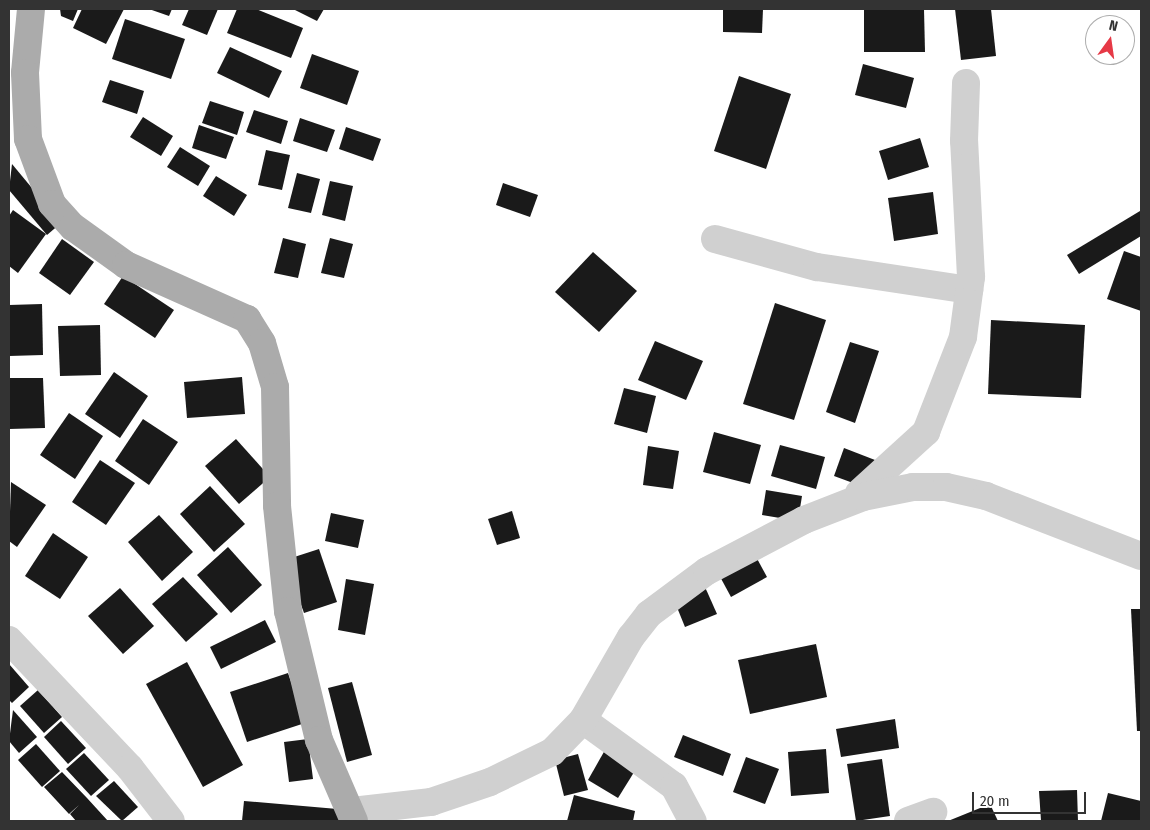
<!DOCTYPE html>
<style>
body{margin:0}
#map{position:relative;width:1150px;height:830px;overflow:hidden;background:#fff;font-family:"Fira Sans Condensed",sans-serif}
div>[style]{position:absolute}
.building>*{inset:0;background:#1a1a1a}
.minor>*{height:28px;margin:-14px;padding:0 14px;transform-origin:14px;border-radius:14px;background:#d0d0d0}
.major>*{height:28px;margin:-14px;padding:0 14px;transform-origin:14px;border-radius:14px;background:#ababab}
span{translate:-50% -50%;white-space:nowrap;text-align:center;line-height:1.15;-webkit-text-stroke:5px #fff;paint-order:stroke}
.frame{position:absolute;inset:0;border:10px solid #333;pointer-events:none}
.north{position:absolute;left:1085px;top:15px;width:50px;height:50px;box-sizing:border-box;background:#fff;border:1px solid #adadad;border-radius:50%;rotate:14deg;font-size:14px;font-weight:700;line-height:20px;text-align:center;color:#333}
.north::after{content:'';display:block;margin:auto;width:18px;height:22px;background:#e63946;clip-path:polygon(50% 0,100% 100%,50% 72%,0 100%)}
.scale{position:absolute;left:972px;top:792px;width:114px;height:22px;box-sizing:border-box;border:2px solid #333;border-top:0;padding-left:6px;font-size:15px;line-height:18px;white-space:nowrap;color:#333;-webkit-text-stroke:4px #fff;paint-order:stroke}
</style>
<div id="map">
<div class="building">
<div style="clip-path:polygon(60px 9px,78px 9px,73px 21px,61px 16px)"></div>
<div style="clip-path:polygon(82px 9px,124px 9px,106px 44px,73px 28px)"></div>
<div style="clip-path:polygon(149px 9px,172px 9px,169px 16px)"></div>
<div style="clip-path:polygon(189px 9px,218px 9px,207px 35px,182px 25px)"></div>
<div style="clip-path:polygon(237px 9px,256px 9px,303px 28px,291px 58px,227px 33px)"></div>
<div style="clip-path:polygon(293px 9px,324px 9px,317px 21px)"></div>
<div style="clip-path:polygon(723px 9px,763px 9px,762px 33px,723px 32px)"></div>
<div style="clip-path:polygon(864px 9px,924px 9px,925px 52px,864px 52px)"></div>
<div style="clip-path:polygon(955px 9px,991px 9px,996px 56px,961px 60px)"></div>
<div style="clip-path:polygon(125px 19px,185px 39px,171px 79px,112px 59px)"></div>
<div style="clip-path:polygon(230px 47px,282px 71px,269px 98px,217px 73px)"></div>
<div style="clip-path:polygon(312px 54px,359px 71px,347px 105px,300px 88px)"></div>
<div style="clip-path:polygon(863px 64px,914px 78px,906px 108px,855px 95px)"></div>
<div style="clip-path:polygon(739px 76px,791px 94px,766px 169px,714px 151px)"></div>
<div style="clip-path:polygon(110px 80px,144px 91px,137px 114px,102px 102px)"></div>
<div style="clip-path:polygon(210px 101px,244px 112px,237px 135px,202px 123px)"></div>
<div style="clip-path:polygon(254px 110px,288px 121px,281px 144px,246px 132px)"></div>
<div style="clip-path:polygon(143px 117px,173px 136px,161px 156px,130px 137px)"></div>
<div style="clip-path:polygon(300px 118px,335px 130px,327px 152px,293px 141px)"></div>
<div style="clip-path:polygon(199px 125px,234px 137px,226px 159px,192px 148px)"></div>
<div style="clip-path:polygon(346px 127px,381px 139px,373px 161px,339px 149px)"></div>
<div style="clip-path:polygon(920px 138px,929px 167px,888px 180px,879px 151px)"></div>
<div style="clip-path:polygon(180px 147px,210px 166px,198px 186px,167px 167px)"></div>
<div style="clip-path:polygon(266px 150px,290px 155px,282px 190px,258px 185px)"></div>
<div style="clip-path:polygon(12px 164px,61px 223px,47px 235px,9px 190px)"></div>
<div style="clip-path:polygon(297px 173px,320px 179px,311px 213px,288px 208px)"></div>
<div style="clip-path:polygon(216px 176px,247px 195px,234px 216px,203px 196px)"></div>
<div style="clip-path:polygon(330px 181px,353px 186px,345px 221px,322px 215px)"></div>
<div style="clip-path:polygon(503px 183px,538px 195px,530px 217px,496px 205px)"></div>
<div style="clip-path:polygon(933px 192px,938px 234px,894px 241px,888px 198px)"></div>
<div style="clip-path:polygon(13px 210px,46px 234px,18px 273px,9px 266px,9px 216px)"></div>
<div style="clip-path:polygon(1140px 211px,1141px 236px,1079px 274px,1067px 255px)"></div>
<div style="clip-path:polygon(283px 238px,306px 244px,298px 278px,274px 273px)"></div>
<div style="clip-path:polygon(330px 238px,353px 244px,344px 278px,321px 273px)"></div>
<div style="clip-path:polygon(62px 239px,94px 262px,70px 295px,39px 273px)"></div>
<div style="clip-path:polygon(1124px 251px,1141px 257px,1141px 311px,1107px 299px)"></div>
<div style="clip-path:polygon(593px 252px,637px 291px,599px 332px,555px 292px)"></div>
<div style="clip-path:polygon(123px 276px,174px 310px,155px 338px,104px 304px)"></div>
<div style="clip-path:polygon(775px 303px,826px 320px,794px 420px,743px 404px)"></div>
<div style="clip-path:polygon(42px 304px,43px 355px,9px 356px,9px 305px)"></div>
<div style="clip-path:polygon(991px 320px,1085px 325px,1081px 398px,988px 394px)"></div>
<div style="clip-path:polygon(100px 325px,101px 375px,60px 376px,58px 326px)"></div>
<div style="clip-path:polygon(655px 341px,703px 361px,686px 400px,638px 380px)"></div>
<div style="clip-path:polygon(850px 342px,879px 351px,855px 423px,826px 412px)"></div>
<div style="clip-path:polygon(114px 372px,148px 396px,120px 438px,85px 414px)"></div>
<div style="clip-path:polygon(242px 377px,245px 414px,187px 418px,184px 382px)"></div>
<div style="clip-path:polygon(9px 378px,43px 378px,45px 428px,9px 429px)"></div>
<div style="clip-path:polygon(624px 388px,656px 396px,647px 433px,614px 424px)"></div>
<div style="clip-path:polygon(69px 413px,103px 436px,75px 479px,40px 455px)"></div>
<div style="clip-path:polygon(143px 419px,178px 442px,149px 485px,115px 461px)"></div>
<div style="clip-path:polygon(714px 432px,761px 445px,750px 484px,703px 472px)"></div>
<div style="clip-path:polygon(236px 439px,270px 477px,239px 504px,205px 466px)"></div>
<div style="clip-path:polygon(780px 445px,825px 457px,816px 489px,771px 476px)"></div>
<div style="clip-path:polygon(648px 446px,679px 451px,673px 489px,643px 485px)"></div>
<div style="clip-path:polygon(844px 448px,875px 460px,864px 487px,834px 476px)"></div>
<div style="clip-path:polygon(100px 460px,135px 483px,106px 525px,72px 502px)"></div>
<div style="clip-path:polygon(11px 482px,46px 505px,17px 547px,9px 541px)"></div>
<div style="clip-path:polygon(210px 486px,245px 524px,214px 552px,180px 514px)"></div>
<div style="clip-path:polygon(766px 490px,802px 496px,798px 521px,762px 515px)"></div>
<div style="clip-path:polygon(512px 511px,520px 538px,497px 545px,488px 519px)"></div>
<div style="clip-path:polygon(331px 513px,364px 520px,358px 548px,325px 541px)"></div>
<div style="clip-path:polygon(159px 515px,193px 552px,162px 581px,128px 542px)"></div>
<div style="clip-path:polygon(53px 533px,88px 557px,60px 599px,25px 576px)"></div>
<div style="clip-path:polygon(228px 547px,262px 585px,231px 613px,197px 575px)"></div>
<div style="clip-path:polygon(319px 549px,337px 602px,304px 613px,285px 560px)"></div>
<div style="clip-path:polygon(754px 553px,767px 577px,731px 597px,718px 573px)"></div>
<div style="clip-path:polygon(183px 577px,218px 614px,186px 642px,152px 604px)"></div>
<div style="clip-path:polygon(346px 579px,374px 584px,365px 635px,338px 630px)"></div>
<div style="clip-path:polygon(705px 587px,717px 614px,685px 627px,674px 600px)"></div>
<div style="clip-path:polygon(120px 588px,154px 626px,123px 654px,88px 616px)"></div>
<div style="clip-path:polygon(1131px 609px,1141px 609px,1141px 731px,1137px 731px)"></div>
<div style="clip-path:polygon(265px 620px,276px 642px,221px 669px,210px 647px)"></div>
<div style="clip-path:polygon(816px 644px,827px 697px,750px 714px,738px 660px)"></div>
<div style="clip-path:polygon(187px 662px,243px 765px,203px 787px,146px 684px)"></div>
<div style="clip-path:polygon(9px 664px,29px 687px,12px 703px,9px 700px)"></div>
<div style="clip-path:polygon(288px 673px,305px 723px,247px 742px,230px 692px)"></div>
<div style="clip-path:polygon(352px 682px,372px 755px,347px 762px,328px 688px)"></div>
<div style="clip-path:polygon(38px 690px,62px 717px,44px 733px,20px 706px)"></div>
<div style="clip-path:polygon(13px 710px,37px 737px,19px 753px,9px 741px)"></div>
<div style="clip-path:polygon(895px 719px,899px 748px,841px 757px,836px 729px)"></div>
<div style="clip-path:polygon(61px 721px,86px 748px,68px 764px,44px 737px)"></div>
<div style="clip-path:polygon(683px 735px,731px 754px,723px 776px,674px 757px)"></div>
<div style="clip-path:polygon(308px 739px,313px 779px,289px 782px,284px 742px)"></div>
<div style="clip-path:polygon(36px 744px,60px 771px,42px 787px,18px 760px)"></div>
<div style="clip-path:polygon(826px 749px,829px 793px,791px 796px,788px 752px)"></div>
<div style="clip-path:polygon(605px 750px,636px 769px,618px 798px,588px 780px)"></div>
<div style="clip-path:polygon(84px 753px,109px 780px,91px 796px,66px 769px)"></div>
<div style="clip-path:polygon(578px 754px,588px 790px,564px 796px,555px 760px)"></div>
<div style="clip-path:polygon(746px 757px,779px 769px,765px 804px,733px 792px)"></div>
<div style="clip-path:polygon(882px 759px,890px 816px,856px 821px,847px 764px)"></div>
<div style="clip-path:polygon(62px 772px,87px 798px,108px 821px,76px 821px,70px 814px,79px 805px,69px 814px,44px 787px)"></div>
<div style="clip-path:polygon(114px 781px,138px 807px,122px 821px,96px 796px)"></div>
<div style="clip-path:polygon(1077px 790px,1078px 821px,1041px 821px,1039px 791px)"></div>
<div style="clip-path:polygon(1108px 793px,1141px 801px,1141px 821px,1101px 821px)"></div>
<div style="clip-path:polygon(574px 795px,635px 811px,633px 821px,567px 821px)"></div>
<div style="clip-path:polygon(244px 801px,349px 810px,348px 821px,242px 821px)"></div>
<div style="clip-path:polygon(990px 804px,998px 821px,948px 821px)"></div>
</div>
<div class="minor">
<div style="left:715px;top:239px;width:106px;rotate:15.4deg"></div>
<div style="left:817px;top:267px;width:154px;rotate:8.6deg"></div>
<div style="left:859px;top:493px;width:91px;rotate:-42.3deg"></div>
<div style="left:926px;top:432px;width:102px;rotate:-68.7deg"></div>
<div style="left:963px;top:337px;width:61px;rotate:-82.4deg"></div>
<div style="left:971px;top:277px;width:136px;rotate:-92.9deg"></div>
<div style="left:964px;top:141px;width:58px;rotate:-88deg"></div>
<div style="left:9px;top:640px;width:176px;rotate:46.6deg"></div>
<div style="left:130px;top:768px;width:67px;rotate:52.3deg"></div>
<div style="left:583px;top:720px;width:112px;rotate:36deg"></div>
<div style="left:674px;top:786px;width:40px;rotate:62deg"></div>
<div style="left:352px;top:811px;width:80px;rotate:-6.5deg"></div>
<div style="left:431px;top:802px;width:62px;rotate:-18.7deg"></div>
<div style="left:490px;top:782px;width:69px;rotate:-25.8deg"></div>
<div style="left:552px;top:752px;width:45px;rotate:-45.9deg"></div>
<div style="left:583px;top:720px;width:96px;rotate:-60deg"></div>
<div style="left:631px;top:637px;width:29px;rotate:-52deg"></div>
<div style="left:649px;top:614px;width:72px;rotate:-36.6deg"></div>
<div style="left:707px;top:571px;width:110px;rotate:-27.7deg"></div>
<div style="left:804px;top:520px;width:63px;rotate:-21.3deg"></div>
<div style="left:863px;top:497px;width:51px;rotate:-11.3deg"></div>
<div style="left:913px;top:487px;width:33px"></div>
<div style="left:946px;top:487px;width:41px;rotate:12.7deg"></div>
<div style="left:986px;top:496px;width:166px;rotate:21.2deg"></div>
<div style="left:908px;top:821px;width:27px;rotate:-20deg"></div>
</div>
<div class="major">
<div style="left:31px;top:9px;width:64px;rotate:95.4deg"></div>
<div style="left:25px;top:73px;width:66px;rotate:87.4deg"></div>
<div style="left:28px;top:139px;width:69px;rotate:69.7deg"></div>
<div style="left:52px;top:204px;width:31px;rotate:48deg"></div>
<div style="left:73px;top:227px;width:65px;rotate:35.6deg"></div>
<div style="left:126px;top:265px;width:133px;rotate:24.1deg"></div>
<div style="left:247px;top:319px;width:28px;rotate:58deg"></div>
<div style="left:262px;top:343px;width:46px;rotate:73.5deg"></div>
<div style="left:275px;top:387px;width:119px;rotate:89deg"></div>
<div style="left:277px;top:506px;width:106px;rotate:84deg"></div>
<div style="left:288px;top:611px;width:133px;rotate:76.5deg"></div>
<div style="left:319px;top:740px;width:88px;rotate:66.6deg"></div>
</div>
<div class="frame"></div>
<div class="north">N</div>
<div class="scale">20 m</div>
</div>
